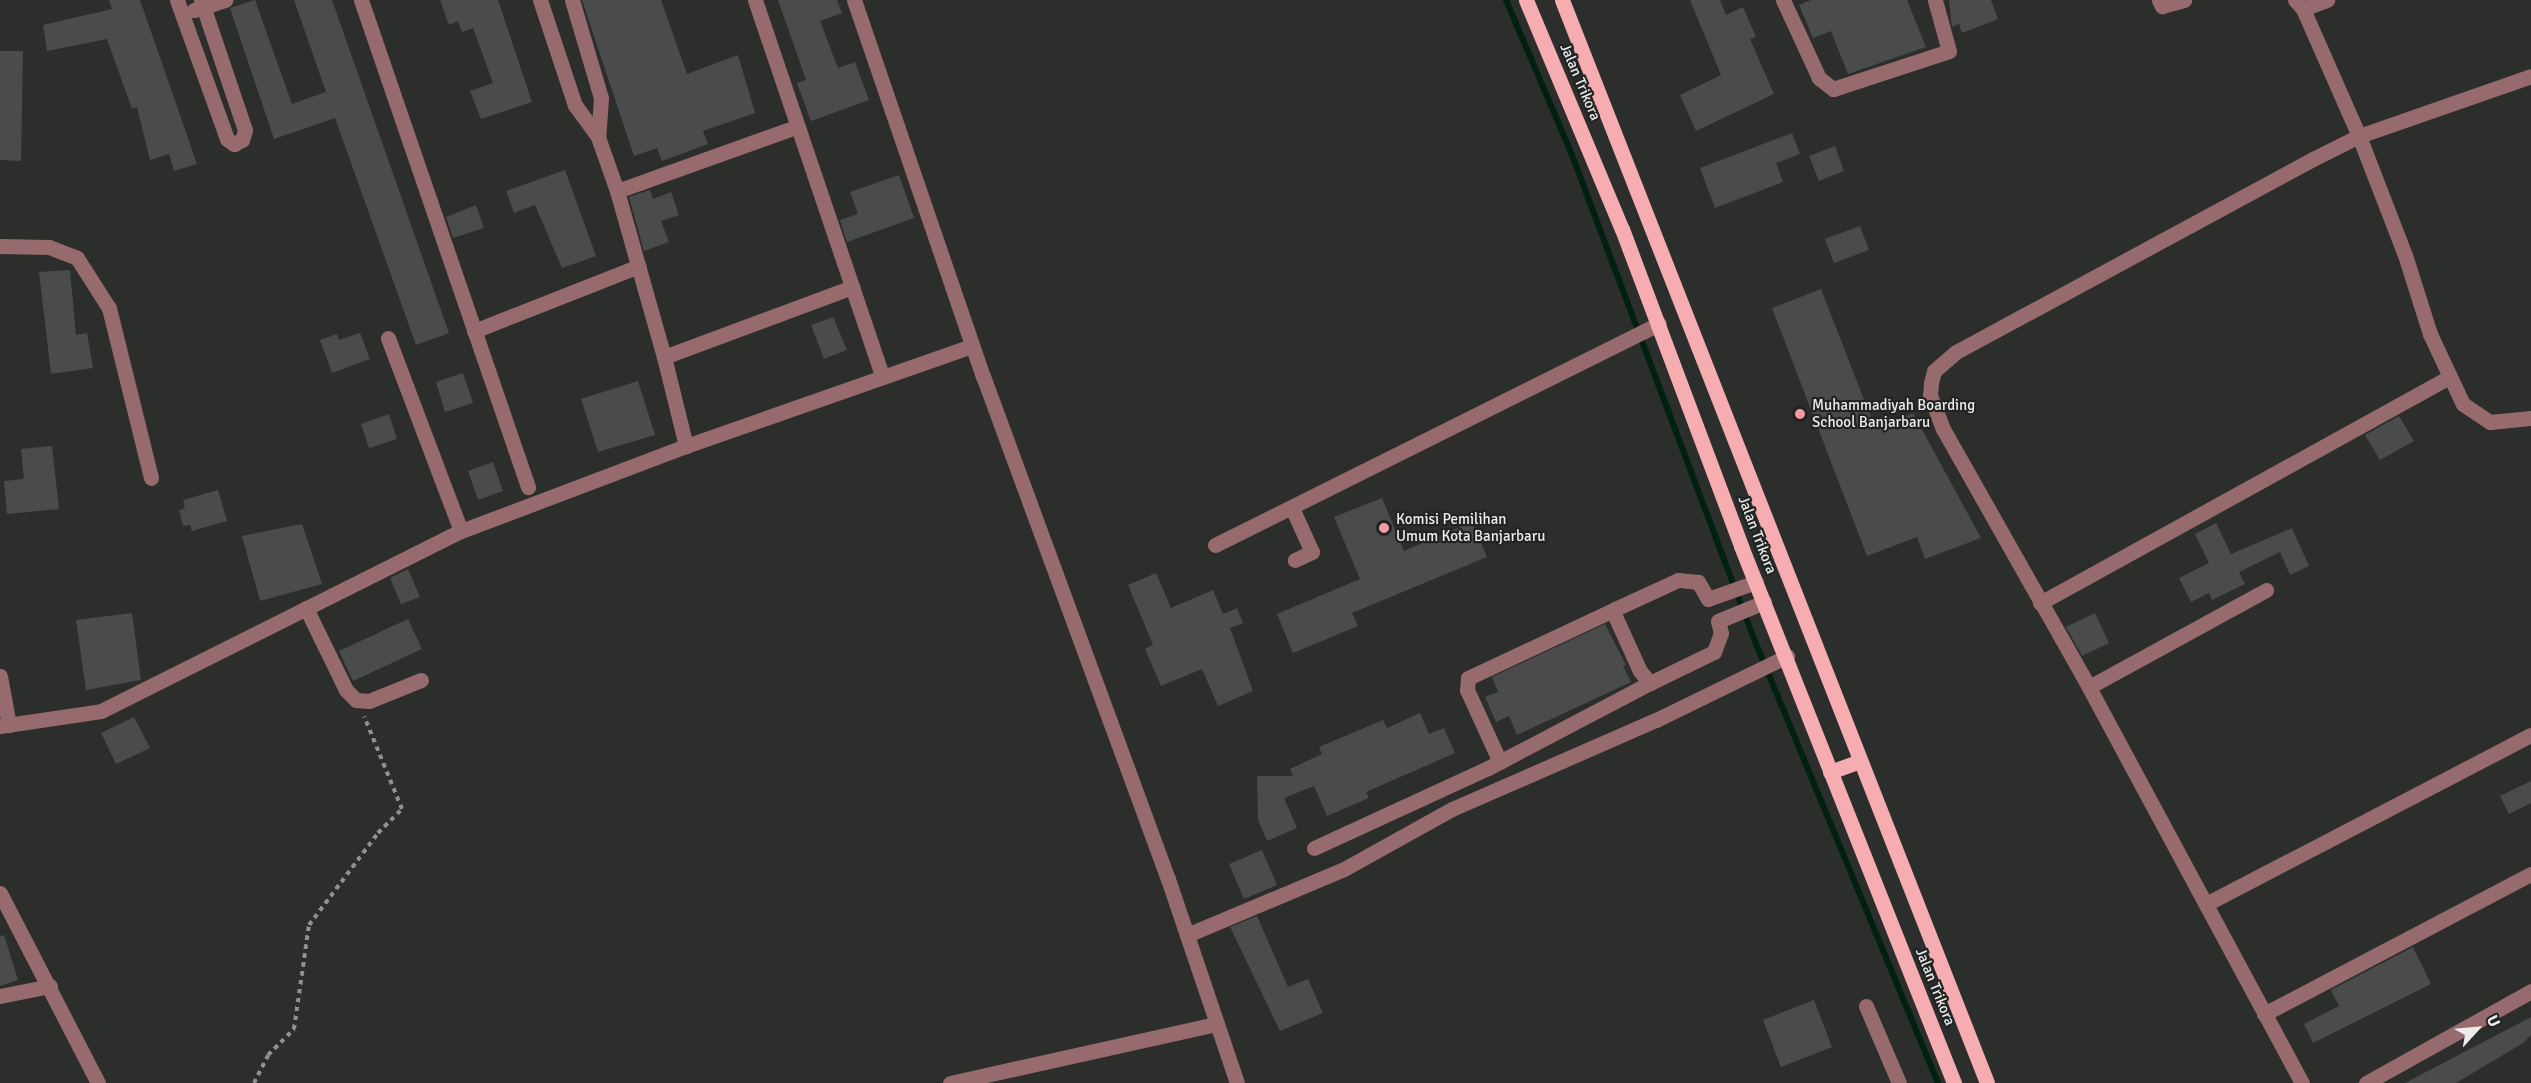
<!DOCTYPE html>
<style>
body{margin:0}
#map{position:relative;width:2531px;height:1083px;overflow:hidden;background:#2c2e2c;font-family:Signika,sans-serif}
div>[style]{position:absolute}
.stream>*{height:6px;margin:-3px;padding:0 3px;transform-origin:3px;border-radius:3px;background:#002010}
.building>*{inset:0;background:#494c4a}
.path>*{height:4px;margin-top:-2px;transform-origin:0;background:repeating-linear-gradient(90deg,#909190 0 4.5px,transparent 0 9px)}
.minor>*{height:15px;margin:-7.5px;padding:0 7.5px;transform-origin:7.5px;border-radius:7.5px;background:#976b6d}
.major>*{height:15px;margin:-7.5px;padding:0 7.5px;transform-origin:7.5px;border-radius:7.5px;background:#f6adb1}
.dots>*{width:16px;height:16px;translate:-50% -50%;box-sizing:border-box;border:3px solid #222423;border-radius:50%}
span{translate:-50% -50%;white-space:nowrap;text-align:center;line-height:1.15;-webkit-text-stroke:4.5px #222423;paint-order:stroke}
.street-label{font-size:15px;color:#ebeceb}
.poi-label{font-size:15px;color:#ebeceb}
.left{translate:0 -50%;text-align:left}
.north{position:absolute;left:2447px;top:999px;width:60px;height:60px;-webkit-text-stroke:4px #222423;paint-order:stroke;rotate:64deg;font-size:16px;font-weight:700;line-height:24px;text-align:center;color:#ebeceb}
.north::after{content:'';display:block;margin:auto;width:21px;height:27px;background:#ebeceb;clip-path:polygon(50% 0,100% 100%,50% 72%,0 100%)}
</style>
<div id="map">
<div class="stream">
<div style="left:1506px;top:0;width:168px;rotate:66.9deg"></div>
<div style="left:1572px;top:155px;width:512px;rotate:69.4deg"></div>
<div style="left:1752px;top:634px;width:486px;rotate:67.5deg"></div>
</div>
<div class="building">
<div style="clip-path:polygon(109px 0,140px 0,197px 164px,174px 171px,169px 154px,150px 160px,137px 107px,132px 109px,107px 39px,47px 51px,43px 25px,112px 9px)"></div>
<div style="clip-path:polygon(255px 0,292px 104px,326px 92px,294px 0,332px 0,449px 333px,416px 345px,335px 118px,274px 139px,230px 8px)"></div>
<div style="clip-path:polygon(440px 0,498px 0,532px 102px,481px 119px,470px 91px,493px 83px,473px 28px,462px 32px,458px 21px,449px 25px)"></div>
<div style="clip-path:polygon(582px 0,661px 0,687px 74px,738px 55px,755px 113px,703px 131px,708px 144px,662px 161px,657px 148px,634px 156px)"></div>
<div style="clip-path:polygon(778px 0,837px 0,842px 13px,820px 21px,838px 68px,855px 62px,869px 100px,811px 121px,797px 83px,806px 80px)"></div>
<div style="clip-path:polygon(1690px 0,1720px 0,1726px 15px,1743px 7px,1756px 37px,1750px 39px,1774px 94px,1696px 131px,1680px 95px,1721px 75px)"></div>
<div style="clip-path:polygon(1811px 0,1907px 0,1926px 47px,1848px 74px,1831px 31px,1813px 38px,1799px 5px)"></div>
<div style="clip-path:polygon(1949px 0,1991px 0,1998px 19px,1962px 33px,1959px 24px,1952px 27px)"></div>
<div style="clip-path:polygon(0 51px,23px 51px,21px 161px,0 160px)"></div>
<div style="clip-path:polygon(1792px 133px,1800px 154px,1776px 163px,1783px 182px,1715px 208px,1700px 168px)"></div>
<div style="clip-path:polygon(1835px 146px,1844px 171px,1819px 181px,1809px 156px)"></div>
<div style="clip-path:polygon(565px 170px,596px 256px,562px 268px,535px 205px,514px 213px,506px 191px)"></div>
<div style="clip-path:polygon(899px 175px,914px 218px,847px 242px,840px 220px,858px 214px,850px 192px)"></div>
<div style="clip-path:polygon(650px 190px,653px 199px,671px 192px,679px 215px,661px 221px,669px 242px,644px 251px,629px 197px)"></div>
<div style="clip-path:polygon(476px 205px,484px 228px,453px 238px,446px 217px)"></div>
<div style="clip-path:polygon(1860px 226px,1869px 250px,1834px 263px,1825px 239px)"></div>
<div style="clip-path:polygon(70px 270px,76px 335px,87px 333px,93px 368px,51px 374px,39px 272px)"></div>
<div style="clip-path:polygon(1821px 289px,1875px 428px,1913px 413px,1981px 538px,1925px 559px,1917px 537px,1867px 556px,1772px 308px)"></div>
<div style="clip-path:polygon(833px 317px,847px 350px,824px 359px,811px 325px)"></div>
<div style="clip-path:polygon(360px 333px,370px 359px,332px 373px,320px 340px,337px 334px,339px 340px)"></div>
<div style="clip-path:polygon(463px 373px,473px 403px,445px 412px,436px 382px)"></div>
<div style="clip-path:polygon(638px 381px,655px 435px,598px 452px,581px 399px)"></div>
<div style="clip-path:polygon(389px 414px,397px 439px,369px 448px,361px 424px)"></div>
<div style="clip-path:polygon(2399px 416px,2414px 441px,2380px 460px,2365px 435px)"></div>
<div style="clip-path:polygon(52px 446px,59px 509px,7px 514px,4px 481px,24px 479px,21px 449px)"></div>
<div style="clip-path:polygon(493px 462px,503px 491px,478px 500px,468px 471px)"></div>
<div style="clip-path:polygon(218px 490px,227px 521px,192px 531px,190px 525px,183px 526px,179px 510px,185px 508px,183px 500px)"></div>
<div style="clip-path:polygon(1382px 498px,1404px 551px,1472px 522px,1487px 557px,1352px 613px,1358px 626px,1293px 653px,1277px 614px,1360px 579px,1334px 517px)"></div>
<div style="clip-path:polygon(2216px 523px,2231px 554px,2292px 528px,2309px 566px,2290px 575px,2280px 552px,2239px 572px,2245px 584px,2212px 600px,2209px 593px,2191px 602px,2179px 578px,2209px 563px,2195px 534px)"></div>
<div style="clip-path:polygon(302px 524px,322px 584px,260px 601px,242px 536px)"></div>
<div style="clip-path:polygon(408px 569px,420px 597px,401px 604px,390px 578px)"></div>
<div style="clip-path:polygon(1156px 573px,1171px 608px,1213px 590px,1223px 614px,1237px 608px,1243px 623px,1230px 628px,1253px 691px,1218px 706px,1202px 669px,1161px 686px,1145px 649px,1153px 645px,1128px 585px)"></div>
<div style="clip-path:polygon(132px 613px,141px 680px,86px 690px,76px 620px)"></div>
<div style="clip-path:polygon(2095px 613px,2109px 643px,2082px 656px,2066px 627px)"></div>
<div style="clip-path:polygon(408px 619px,422px 649px,353px 681px,339px 651px)"></div>
<div style="clip-path:polygon(1605px 624px,1626px 665px,1623px 666px,1631px 682px,1517px 735px,1509px 716px,1496px 722px,1485px 697px,1498px 692px,1492px 677px)"></div>
<div style="clip-path:polygon(1420px 713px,1429px 734px,1444px 728px,1455px 753px,1366px 792px,1369px 798px,1327px 816px,1314px 786px,1284px 798px,1297px 828px,1267px 841px,1258px 820px,1257px 776px,1293px 776px,1290px 769px,1322px 754px,1319px 747px,1383px 720px,1387px 728px)"></div>
<div style="clip-path:polygon(134px 717px,150px 748px,116px 764px,101px 733px)"></div>
<div style="clip-path:polygon(2531px 781px,2531px 803px,2509px 814px,2500px 796px)"></div>
<div style="clip-path:polygon(1262px 850px,1277px 885px,1244px 899px,1229px 864px)"></div>
<div style="clip-path:polygon(1257px 916px,1288px 987px,1308px 979px,1323px 1013px,1280px 1031px,1230px 927px)"></div>
<div style="clip-path:polygon(4px 935px,18px 980px,0 986px,0 936px)"></div>
<div style="clip-path:polygon(2413px 947px,2431px 984px,2313px 1043px,2304px 1024px,2339px 1006px,2331px 990px)"></div>
<div style="clip-path:polygon(1814px 1000px,1832px 1047px,1781px 1067px,1763px 1020px)"></div>
<div style="clip-path:polygon(2531px 1017px,2531px 1035px,2523px 1043px,2456px 1083px,2405px 1083px)"></div>
</div>
<div class="path">
<div style="left:254px;top:1083px;width:31px;rotate:-63deg"></div>
<div style="left:268px;top:1055px;width:37px;rotate:-45deg"></div>
<div style="left:294px;top:1029px;width:105px;rotate:-81.8deg"></div>
<div style="left:309px;top:925px;width:115px;rotate:-53.1deg"></div>
<div style="left:378px;top:833px;width:34px;rotate:-45deg"></div>
<div style="left:402px;top:809px;width:100px;rotate:-112.2deg"></div>
</div>
<div class="minor">
<div style="left:177px;top:0;width:148px;rotate:70.2deg"></div>
<div style="left:227px;top:139px;width:9px;rotate:36deg"></div>
<div style="left:234px;top:144px;width:9px;rotate:-27deg"></div>
<div style="left:242px;top:140px;width:10px;rotate:-73deg"></div>
<div style="left:245px;top:130px;width:137px;rotate:-108.7deg"></div>
<div style="left:361px;top:0;width:515px;rotate:71.07deg"></div>
<div style="left:540px;top:0;width:111px;rotate:71.6deg"></div>
<div style="left:575px;top:105px;width:39px;rotate:54deg"></div>
<div style="left:598px;top:137px;width:57px;rotate:70.6deg"></div>
<div style="left:617px;top:191px;width:173px;rotate:74.2deg"></div>
<div style="left:664px;top:357px;width:201px;rotate:-20.4deg"></div>
<div style="left:572px;top:0;width:102px;rotate:73.5deg"></div>
<div style="left:601px;top:98px;width:39px;rotate:94deg"></div>
<div style="left:755px;top:0;width:396px;rotate:71.3deg"></div>
<div style="left:854px;top:0;width:398px;rotate:71.1deg"></div>
<div style="left:983px;top:376px;width:536px;rotate:69.81deg"></div>
<div style="left:1168px;top:879px;width:215px;rotate:71.3deg"></div>
<div style="left:1783px;top:0;width:86px;rotate:65.2deg"></div>
<div style="left:1819px;top:78px;width:18px;rotate:38deg"></div>
<div style="left:1833px;top:89px;width:122px;rotate:-18.1deg"></div>
<div style="left:1949px;top:51px;width:53px;rotate:-105.4deg"></div>
<div style="left:2159px;top:0;width:7px;rotate:63deg"></div>
<div style="left:2162px;top:6px;width:23px;rotate:-15deg"></div>
<div style="left:2295px;top:0;width:12px;rotate:48deg"></div>
<div style="left:2303px;top:9px;width:139px;rotate:66.2deg"></div>
<div style="left:2359px;top:136px;width:128px;rotate:68.9deg"></div>
<div style="left:2405px;top:255px;width:83px;rotate:72.4deg"></div>
<div style="left:2430px;top:334px;width:77px;rotate:64.8deg"></div>
<div style="left:2463px;top:404px;width:32px;rotate:34deg"></div>
<div style="left:2490px;top:422px;width:41px;rotate:-5.6deg"></div>
<div style="left:2303px;top:9px;width:26px;rotate:-21deg"></div>
<div style="left:194px;top:10px;width:33px;rotate:-18deg"></div>
<div style="left:617px;top:191px;width:190px;rotate:-19.7deg"></div>
<div style="left:0;top:246px;width:49px;rotate:1.2deg"></div>
<div style="left:49px;top:247px;width:30px;rotate:21deg"></div>
<div style="left:77px;top:258px;width:59px;rotate:57.4deg"></div>
<div style="left:109px;top:308px;width:175px;rotate:76.1deg"></div>
<div style="left:474px;top:331px;width:177px;rotate:-21.5deg"></div>
<div style="left:388px;top:338px;width:206px;rotate:69.3deg"></div>
<div style="left:664px;top:357px;width:92px;rotate:76.1deg"></div>
<div style="left:1292px;top:508px;width:48px;rotate:65.6deg"></div>
<div style="left:1312px;top:552px;width:19px;rotate:155deg"></div>
<div style="left:1215px;top:545px;width:496px;rotate:-26.5deg"></div>
<div style="left:1756px;top:582px;width:51px;rotate:160.5deg"></div>
<div style="left:1708px;top:599px;width:20px;rotate:-120deg"></div>
<div style="left:1698px;top:582px;width:20px;rotate:-174deg"></div>
<div style="left:1678px;top:580px;width:69px;rotate:155.3deg"></div>
<div style="left:1615px;top:609px;width:7px;rotate:90deg"></div>
<div style="left:1615px;top:616px;width:60px;rotate:65.6deg"></div>
<div style="left:1640px;top:671px;width:16px;rotate:50deg"></div>
<div style="left:1650px;top:683px;width:71px;rotate:-25.8deg"></div>
<div style="left:1714px;top:652px;width:20px;rotate:-70deg"></div>
<div style="left:1721px;top:633px;width:12px;rotate:-104deg"></div>
<div style="left:1718px;top:621px;width:50px;rotate:-22.4deg"></div>
<div style="left:2040px;top:603px;width:467px;rotate:-28.9deg"></div>
<div style="left:306px;top:608px;width:91px;rotate:64deg"></div>
<div style="left:346px;top:690px;width:14px;rotate:45deg"></div>
<div style="left:356px;top:700px;width:13px;rotate:4deg"></div>
<div style="left:369px;top:701px;width:56px;rotate:-22deg"></div>
<div style="left:0;top:676px;width:50px;rotate:79.6deg"></div>
<div style="left:2089px;top:687px;width:202px;rotate:-28.7deg"></div>
<div style="left:0;top:726px;width:102px;rotate:-8.4deg"></div>
<div style="left:101px;top:711px;width:402px;rotate:-26.6deg"></div>
<div style="left:461px;top:531px;width:241px;rotate:-20.7deg"></div>
<div style="left:686px;top:446px;width:303px;rotate:-19.3deg"></div>
<div style="left:1500px;top:762px;width:79px;rotate:-114.6deg"></div>
<div style="left:1467px;top:690px;width:12px;rotate:-85deg"></div>
<div style="left:1468px;top:678px;width:162px;rotate:-25.1deg"></div>
<div style="left:1314px;top:848px;width:192px;rotate:-24.7deg"></div>
<div style="left:1488px;top:768px;width:183px;rotate:-27.7deg"></div>
<div style="left:0;top:893px;width:214px;rotate:62.7deg"></div>
<div style="left:2206px;top:904px;width:366px;rotate:-27.5deg"></div>
<div style="left:1187px;top:935px;width:170px;rotate:-22.8deg"></div>
<div style="left:1344px;top:869px;width:124px;rotate:-29.1deg"></div>
<div style="left:1452px;top:809px;width:223px;rotate:-23.6deg"></div>
<div style="left:1656px;top:720px;width:146px;rotate:-26deg"></div>
<div style="left:0;top:996px;width:51px;rotate:-11.3deg"></div>
<div style="left:1866px;top:1006px;width:84px;rotate:66.8deg"></div>
<div style="left:2264px;top:1014px;width:301px;rotate:-27.7deg"></div>
<div style="left:950px;top:1083px;width:273px;rotate:-12.5deg"></div>
<div style="left:2302px;top:1083px;width:450px;rotate:-118.3deg"></div>
<div style="left:2089px;top:687px;width:296px;rotate:-119.5deg"></div>
<div style="left:1943px;top:429px;width:36px;rotate:-111deg"></div>
<div style="left:1930px;top:395px;width:12px;rotate:-85deg"></div>
<div style="left:1931px;top:383px;width:12px;rotate:-76deg"></div>
<div style="left:1934px;top:371px;width:29px;rotate:-41deg"></div>
<div style="left:1956px;top:352px;width:406px;rotate:-28.4deg"></div>
<div style="left:2313px;top:159px;width:51px;rotate:-26.6deg"></div>
<div style="left:2359px;top:136px;width:182px;rotate:-19.2deg"></div>
<div style="left:2366px;top:1083px;width:189px;rotate:-29.1deg"></div>
</div>
<div class="major">
<div style="left:1526px;top:0;width:248px;rotate:67.3deg"></div>
<div style="left:1622px;top:229px;width:339px;rotate:69.4deg"></div>
<div style="left:1741px;top:546px;width:578px;rotate:68.36deg"></div>
<div style="left:1562px;top:0;width:1163px;rotate:68.57deg"></div>
<div style="left:1830px;top:772px;width:32px;rotate:-20deg"></div>
</div>
<div class="dots">
<div style="left:1800px;top:414px;background:#f49aa0"></div>
<div style="left:1384px;top:528px;background:#f49aa0"></div>
</div>
<div class="street-label">
<span style="left:1580px;top:82px;rotate:67deg">Jalan Trikora</span>
<span style="left:1757px;top:535px;rotate:69deg">Jalan Trikora</span>
<span style="left:1935px;top:987px;rotate:68deg">Jalan Trikora</span>
</div>
<div class="poi-label">
<span class="left" style="left:1812px;top:414px">Muhammadiyah Boarding<br>School Banjarbaru</span>
<span class="left" style="left:1396px;top:528px">Komisi Pemilihan<br>Umum Kota Banjarbaru</span>
</div>
<div class="north">U</div>
</div>
